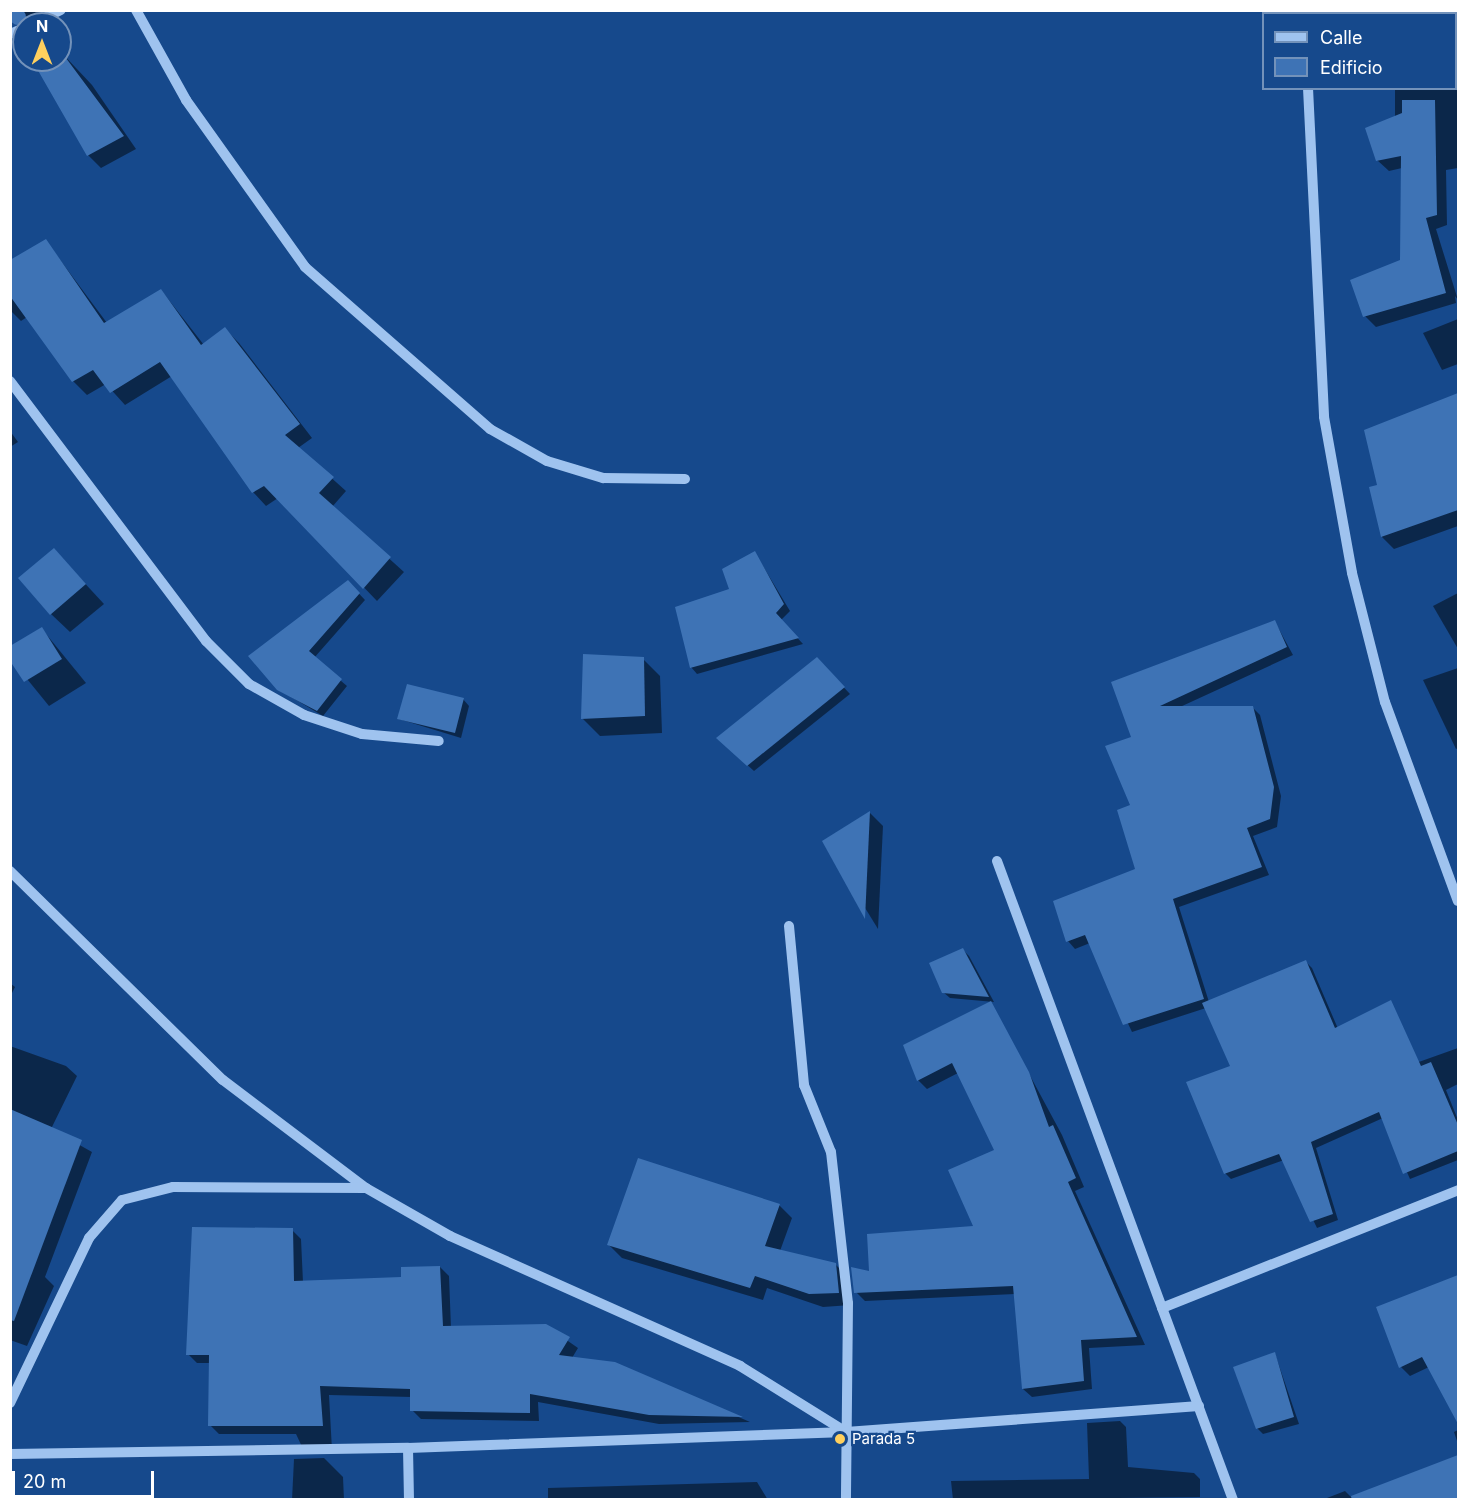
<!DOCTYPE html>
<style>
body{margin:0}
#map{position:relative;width:1469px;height:1510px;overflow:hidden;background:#16498c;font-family:Inter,sans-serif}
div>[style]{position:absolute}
.shadow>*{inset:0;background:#0007}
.building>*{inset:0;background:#3e73b5}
.round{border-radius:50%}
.minor>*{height:10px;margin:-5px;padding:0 5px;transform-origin:5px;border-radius:5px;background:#9fc3ef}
.dots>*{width:16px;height:16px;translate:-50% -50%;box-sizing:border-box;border:3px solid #16498c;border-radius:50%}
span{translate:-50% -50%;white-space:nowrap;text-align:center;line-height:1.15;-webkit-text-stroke:4.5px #16498c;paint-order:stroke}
.poi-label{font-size:15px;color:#fff}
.left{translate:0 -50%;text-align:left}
.frame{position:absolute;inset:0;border:12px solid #fff;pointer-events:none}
.legend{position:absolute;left:1262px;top:12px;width:195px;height:78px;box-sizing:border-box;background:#16498c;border:2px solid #7392ba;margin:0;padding:8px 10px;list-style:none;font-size:18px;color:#fff}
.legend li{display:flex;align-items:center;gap:12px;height:30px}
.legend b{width:30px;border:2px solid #7392ba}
.north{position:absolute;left:12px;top:12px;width:60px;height:60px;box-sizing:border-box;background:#16498c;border:2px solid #7392ba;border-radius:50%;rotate:0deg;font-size:16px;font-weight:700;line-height:24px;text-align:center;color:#fff}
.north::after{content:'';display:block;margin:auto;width:21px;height:27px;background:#ffd05e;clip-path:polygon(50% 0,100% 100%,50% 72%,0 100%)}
.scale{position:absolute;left:12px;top:1471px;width:142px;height:27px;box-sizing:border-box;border:3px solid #fff;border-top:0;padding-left:8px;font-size:18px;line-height:21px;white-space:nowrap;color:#fff;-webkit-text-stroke:4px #16498c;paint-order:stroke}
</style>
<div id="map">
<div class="shadow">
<div style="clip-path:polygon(10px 10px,50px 10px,15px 19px)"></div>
<div style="clip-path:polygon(1395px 10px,1446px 10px,1446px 14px,1395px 14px)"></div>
<div style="clip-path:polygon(1456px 18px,1458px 168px,1446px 170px,1447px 225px,1436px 229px,1458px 300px,1455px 296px,1456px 303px,1376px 327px,1365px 316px,1402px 261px,1402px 168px,1389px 171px,1377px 160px,1395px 119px,1395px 88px,1456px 88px)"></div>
<div style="clip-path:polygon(60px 51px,92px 85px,136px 149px,101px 168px,88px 155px,34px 60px,60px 60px)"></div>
<div style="clip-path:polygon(46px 241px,107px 323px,161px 290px,204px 345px,225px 329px,239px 343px,312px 438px,298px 448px,346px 491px,332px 507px,404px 572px,377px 601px,278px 498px,266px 506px,253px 492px,172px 376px,125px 405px,106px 384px,87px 395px,73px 381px,27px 317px,21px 321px,10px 310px,10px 262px)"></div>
<div style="clip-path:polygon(1458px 319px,1458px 364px,1442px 370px,1423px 333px)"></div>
<div style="clip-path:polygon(1458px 394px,1458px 526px,1394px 549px,1382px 537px,1370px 488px,1379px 486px,1366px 431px)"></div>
<div style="clip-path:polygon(10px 431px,18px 442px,10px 447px)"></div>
<div style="clip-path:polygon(54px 550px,104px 604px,70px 632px,51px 614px)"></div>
<div style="clip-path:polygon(755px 553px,790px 611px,781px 620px,803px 644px,697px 674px,691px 667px)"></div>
<div style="clip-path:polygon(348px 582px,365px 600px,314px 658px,347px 686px,323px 716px,278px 689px)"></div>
<div style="clip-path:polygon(1458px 593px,1458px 649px,1433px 606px)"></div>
<div style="clip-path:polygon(1275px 622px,1293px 655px,1180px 707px,1252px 707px,1260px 715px,1281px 796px,1277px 827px,1253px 836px,1269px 875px,1179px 907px,1209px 1002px,1306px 962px,1312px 968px,1339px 1031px,1301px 1104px,1458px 1048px,1458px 1084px,1446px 1090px,1458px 1120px,1458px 1160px,1410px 1179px,1383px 1118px,1316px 1148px,1338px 1220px,1317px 1228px,1284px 1160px,1231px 1179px,1225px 1173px,1232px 1067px,1206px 1008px,1132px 1032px,1090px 943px,1075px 949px,1068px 941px,1137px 870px,1132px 738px,1113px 683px)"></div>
<div style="clip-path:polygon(42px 629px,86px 683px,49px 706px,10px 658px)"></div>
<div style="clip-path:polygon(643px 659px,660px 676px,662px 733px,600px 736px,582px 718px)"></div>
<div style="clip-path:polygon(817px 659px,850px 694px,754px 771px,724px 744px)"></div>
<div style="clip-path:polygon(1458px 668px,1458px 748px,1456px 749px,1423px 680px)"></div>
<div style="clip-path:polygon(463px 699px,469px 706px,461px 738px,399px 719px)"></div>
<div style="clip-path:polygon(870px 813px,883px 826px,878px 929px,824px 841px)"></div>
<div style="clip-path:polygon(963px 950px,969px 956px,994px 1002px,950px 998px,943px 992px)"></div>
<div style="clip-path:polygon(10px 983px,15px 987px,10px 997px)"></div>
<div style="clip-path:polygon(991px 1003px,1062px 1135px,1084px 1187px,1075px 1191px,1145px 1345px,1089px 1348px,1092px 1389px,1032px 1397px,1023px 1389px,1015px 1294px,865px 1301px,856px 1292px,871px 1273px,975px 1228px,996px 1151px,958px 1073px,927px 1089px,918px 1080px)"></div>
<div style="clip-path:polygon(10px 1046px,66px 1066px,77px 1076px,51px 1129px,92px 1152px,45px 1277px,54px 1286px,27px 1346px,10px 1340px)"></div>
<div style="clip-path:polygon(779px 1205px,792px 1218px,780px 1251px,835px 1264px,848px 1277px,851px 1305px,823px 1307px,767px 1288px,763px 1300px,622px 1258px,609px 1245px)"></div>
<div style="clip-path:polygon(292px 1230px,301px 1239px,303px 1282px,403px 1279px,440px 1267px,449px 1276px,451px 1328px,545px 1325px,578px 1348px,572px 1358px,615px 1363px,750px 1422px,659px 1424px,538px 1402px,539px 1421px,421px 1419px,412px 1410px,412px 1397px,329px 1395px,332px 1450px,304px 1451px,296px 1434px,219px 1434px,210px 1425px,210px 1363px,197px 1363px,188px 1354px)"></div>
<div style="clip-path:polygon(1458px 1277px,1458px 1421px,1429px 1367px,1410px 1376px,1401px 1367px,1378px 1308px)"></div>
<div style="clip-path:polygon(1275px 1354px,1299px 1424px,1263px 1434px,1257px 1428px)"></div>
<div style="clip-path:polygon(1120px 1421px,1126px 1427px,1128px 1467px,1194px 1473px,1200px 1479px,1200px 1497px,953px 1500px,951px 1481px,1089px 1479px,1087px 1423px)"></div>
<div style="clip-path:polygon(1458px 1430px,1458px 1444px,1454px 1432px)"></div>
<div style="clip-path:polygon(1458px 1457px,1458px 1500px,1427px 1500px,1415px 1473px)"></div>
<div style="clip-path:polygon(324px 1458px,343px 1477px,344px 1500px,292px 1500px,294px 1459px)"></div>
<div style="clip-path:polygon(757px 1482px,768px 1500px,548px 1500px,548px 1488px)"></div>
<div style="clip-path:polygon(1345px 1491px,1354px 1500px,1327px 1500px,1327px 1498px)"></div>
</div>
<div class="building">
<div class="round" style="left:10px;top:9px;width:16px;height:16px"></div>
<div style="clip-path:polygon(60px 50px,124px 136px,87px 156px,32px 60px,60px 60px)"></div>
<div style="clip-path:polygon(1402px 100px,1435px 100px,1437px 215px,1426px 218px,1446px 293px,1363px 317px,1350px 280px,1400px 260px,1401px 156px,1376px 161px,1365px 128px,1402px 113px)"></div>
<div style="clip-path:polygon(46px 239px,104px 323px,161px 289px,201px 345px,225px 327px,300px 424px,285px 435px,334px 477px,319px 493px,391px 557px,363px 589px,264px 486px,252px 493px,160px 362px,110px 393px,93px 370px,72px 382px,10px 296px,10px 260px)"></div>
<div style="clip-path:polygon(1458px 393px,1458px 510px,1381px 537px,1369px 487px,1377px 485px,1364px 430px)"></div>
<div style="clip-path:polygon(54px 548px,86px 584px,50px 615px,18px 578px)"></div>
<div style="clip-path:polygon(755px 551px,784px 604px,776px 613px,799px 638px,690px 668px,675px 607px,729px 589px,722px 569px)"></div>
<div style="clip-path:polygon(348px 580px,360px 593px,309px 651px,342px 679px,317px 711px,277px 690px,248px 656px)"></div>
<div style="clip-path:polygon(1275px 620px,1287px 647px,1160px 706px,1253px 706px,1274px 787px,1270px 819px,1247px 828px,1262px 867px,1173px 899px,1204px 999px,1123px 1025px,1085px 935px,1066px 942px,1053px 901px,1135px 869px,1117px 810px,1130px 805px,1105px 746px,1131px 737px,1111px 682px)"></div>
<div style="clip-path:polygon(42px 627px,62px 659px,24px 682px,10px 661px,10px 646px)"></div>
<div style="clip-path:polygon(583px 654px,644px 657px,645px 716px,581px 719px)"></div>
<div style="clip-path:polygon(817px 657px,845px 687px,747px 766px,716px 738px)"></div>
<div style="clip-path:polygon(407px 684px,464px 698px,455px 733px,397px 719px)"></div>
<div style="clip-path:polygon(870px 811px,865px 919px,822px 841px)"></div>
<div style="clip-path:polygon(963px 948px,989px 997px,942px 993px,929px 963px)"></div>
<div style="clip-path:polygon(1306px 960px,1335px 1028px,1391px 1000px,1421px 1066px,1431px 1062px,1458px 1125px,1458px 1151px,1403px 1174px,1379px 1112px,1311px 1142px,1333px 1214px,1310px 1222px,1279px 1154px,1224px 1174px,1186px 1082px,1230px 1066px,1202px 1003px)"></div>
<div style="clip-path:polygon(991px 1001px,1029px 1072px,1049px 1127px,1053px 1125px,1076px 1178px,1068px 1182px,1137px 1337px,1081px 1340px,1084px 1381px,1022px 1389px,1013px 1286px,854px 1293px,851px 1267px,869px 1271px,867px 1234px,973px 1226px,948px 1170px,994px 1150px,952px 1063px,917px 1081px,903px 1045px)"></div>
<div style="clip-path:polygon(10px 1109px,82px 1140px,14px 1321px,10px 1320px)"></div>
<div style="clip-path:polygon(638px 1158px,780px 1204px,765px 1246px,836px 1263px,839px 1293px,809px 1294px,755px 1276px,750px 1288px,607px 1245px)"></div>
<div style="clip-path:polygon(192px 1227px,293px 1228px,294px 1281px,401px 1277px,401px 1267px,440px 1266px,443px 1326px,546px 1324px,570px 1337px,559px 1355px,615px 1362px,743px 1417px,649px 1415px,530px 1394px,530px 1413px,410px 1411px,410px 1389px,320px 1386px,323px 1426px,208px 1426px,209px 1355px,186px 1355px)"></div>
<div style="clip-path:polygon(1458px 1275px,1458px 1424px,1422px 1357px,1399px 1368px,1376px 1307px)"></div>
<div style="clip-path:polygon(1275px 1352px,1294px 1417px,1256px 1429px,1233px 1367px)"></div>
<div style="clip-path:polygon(1458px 1455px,1458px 1500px,1352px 1500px,1351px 1496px)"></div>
</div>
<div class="minor">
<div style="left:136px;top:10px;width:103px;rotate:60.9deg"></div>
<div style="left:186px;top:100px;width:205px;rotate:54.5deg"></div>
<div style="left:305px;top:267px;width:246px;rotate:41.2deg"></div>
<div style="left:490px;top:429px;width:65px;rotate:29.3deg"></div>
<div style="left:547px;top:461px;width:59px;rotate:16.9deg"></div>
<div style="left:603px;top:478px;width:82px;rotate:0.7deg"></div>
<div style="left:1305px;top:10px;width:4px;rotate:90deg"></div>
<div style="left:32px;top:24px;width:32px;rotate:-26deg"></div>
<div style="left:10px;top:34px;width:15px;rotate:-23deg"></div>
<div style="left:1308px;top:88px;width:329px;rotate:87.2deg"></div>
<div style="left:1324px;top:417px;width:158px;rotate:79.8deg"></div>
<div style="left:1352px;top:573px;width:133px;rotate:75.7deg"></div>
<div style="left:1385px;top:702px;width:212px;rotate:69.9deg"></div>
<div style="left:10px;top:381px;width:326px;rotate:53deg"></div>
<div style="left:206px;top:641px;width:61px;rotate:45deg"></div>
<div style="left:249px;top:684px;width:63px;rotate:29.4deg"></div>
<div style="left:304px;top:715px;width:61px;rotate:18.1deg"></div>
<div style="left:362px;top:734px;width:77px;rotate:5.2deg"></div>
<div style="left:997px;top:861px;width:681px;rotate:69.73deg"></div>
<div style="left:10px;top:871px;width:298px;rotate:44.5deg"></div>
<div style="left:223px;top:1080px;width:179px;rotate:37.1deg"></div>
<div style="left:366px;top:1188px;width:97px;rotate:29.7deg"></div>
<div style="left:450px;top:1236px;width:318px;rotate:24.1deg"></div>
<div style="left:740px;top:1366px;width:125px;rotate:31.9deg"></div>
<div style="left:789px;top:926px;width:160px;rotate:84.6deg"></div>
<div style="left:804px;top:1085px;width:72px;rotate:68.1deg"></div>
<div style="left:831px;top:1152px;width:152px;rotate:83.6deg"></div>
<div style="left:848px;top:1303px;width:197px;rotate:90.6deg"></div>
<div style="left:1162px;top:1308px;width:319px;rotate:-21.7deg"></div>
<div style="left:10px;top:1403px;width:183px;rotate:-64.4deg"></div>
<div style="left:89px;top:1238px;width:50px;rotate:-49deg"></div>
<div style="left:122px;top:1200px;width:53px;rotate:-14.3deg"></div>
<div style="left:173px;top:1187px;width:193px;rotate:0.3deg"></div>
<div style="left:408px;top:1448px;width:52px;rotate:88.9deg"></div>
<div style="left:10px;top:1454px;width:398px;rotate:-0.9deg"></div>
<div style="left:408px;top:1448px;width:438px;rotate:-2.1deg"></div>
<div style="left:846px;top:1432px;width:354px;rotate:-4.2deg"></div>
</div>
<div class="dots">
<div style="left:840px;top:1439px;background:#ffd05e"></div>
</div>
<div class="poi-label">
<span class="left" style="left:852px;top:1439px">Parada 5</span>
</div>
<div class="frame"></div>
<ul class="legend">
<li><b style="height:8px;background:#9fc3ef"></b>Calle</li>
<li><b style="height:16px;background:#3e73b5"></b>Edificio</li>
</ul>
<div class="north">N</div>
<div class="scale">20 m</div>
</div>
